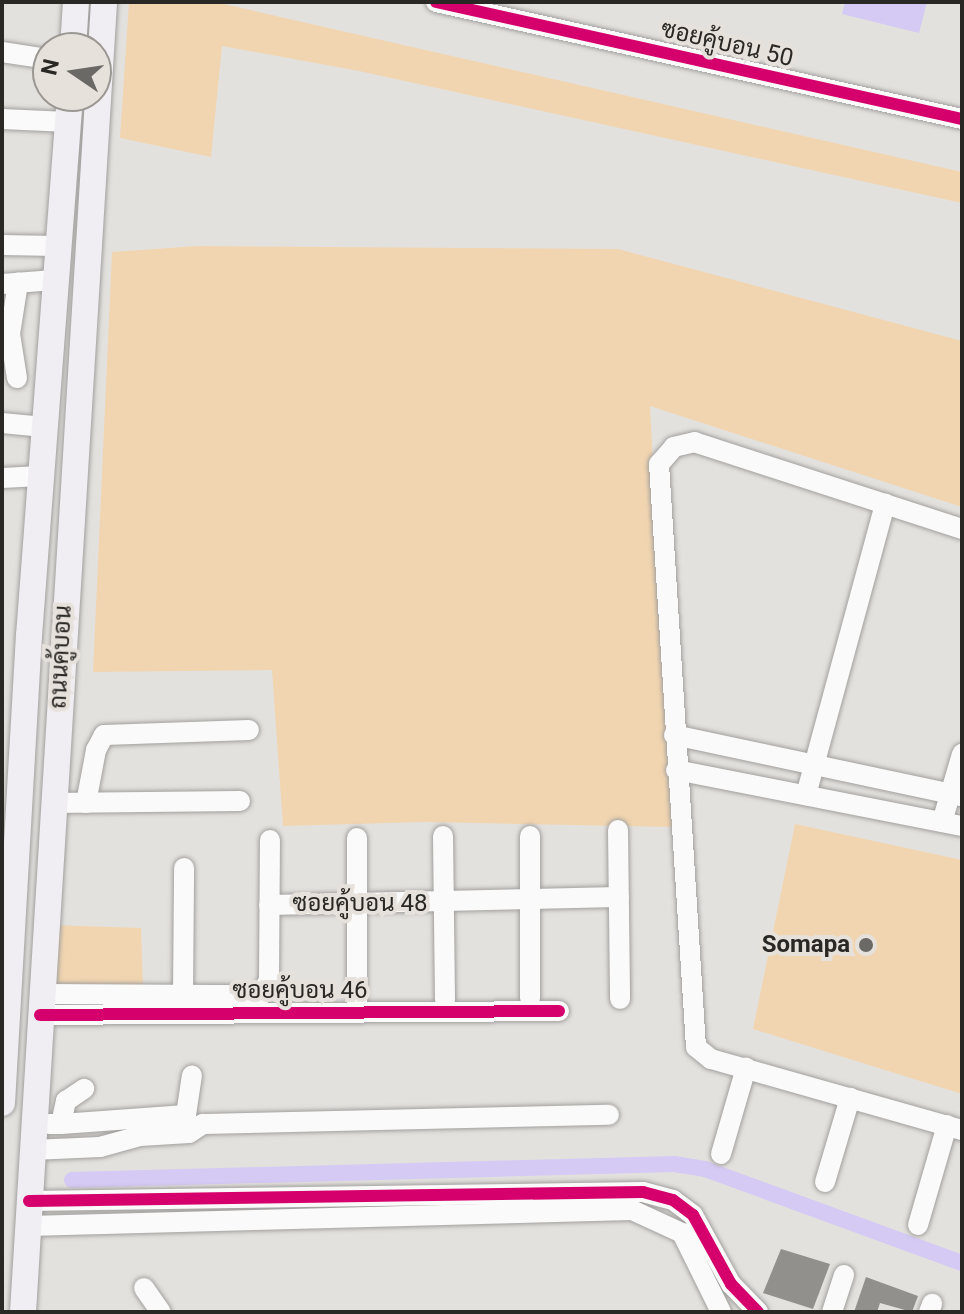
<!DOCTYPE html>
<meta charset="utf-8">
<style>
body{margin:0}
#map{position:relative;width:964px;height:1314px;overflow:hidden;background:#e3e1de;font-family:Roboto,Sarabun,sans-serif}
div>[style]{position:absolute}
.green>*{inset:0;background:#f1d5b0}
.water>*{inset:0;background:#d4caf4}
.canal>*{height:16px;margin:-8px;padding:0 8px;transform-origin:8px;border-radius:8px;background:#d4caf4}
.building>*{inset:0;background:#92908d}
.roads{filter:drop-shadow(0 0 2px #a2a09e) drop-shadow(0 0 2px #a2a09e)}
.minor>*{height:20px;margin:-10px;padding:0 10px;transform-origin:10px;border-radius:10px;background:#fbfafa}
.major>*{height:26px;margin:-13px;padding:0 13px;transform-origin:13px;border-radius:13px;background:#f0eef2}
.cycleway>*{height:12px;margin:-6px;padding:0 6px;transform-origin:6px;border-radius:6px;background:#d6006c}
.dots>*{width:22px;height:22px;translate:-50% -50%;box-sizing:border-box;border:4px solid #e6e1db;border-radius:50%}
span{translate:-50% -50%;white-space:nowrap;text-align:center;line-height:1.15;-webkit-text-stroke:8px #e6e1db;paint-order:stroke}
.street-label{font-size:24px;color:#2a2825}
.poi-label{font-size:24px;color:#2a2825;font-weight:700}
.right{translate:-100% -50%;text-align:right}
.frame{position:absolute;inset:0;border:4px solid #2a2825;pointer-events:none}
.north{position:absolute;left:32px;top:32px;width:80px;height:80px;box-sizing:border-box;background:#e6e1db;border:2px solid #9b9792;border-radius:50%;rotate:283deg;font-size:22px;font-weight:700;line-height:32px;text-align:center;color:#2a2825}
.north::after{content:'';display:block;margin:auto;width:28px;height:36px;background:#6b6966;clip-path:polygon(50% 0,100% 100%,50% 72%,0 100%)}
</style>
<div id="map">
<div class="green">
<div style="clip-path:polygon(129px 2px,215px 2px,962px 172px,962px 203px,359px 71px,222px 46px,211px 157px,120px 138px)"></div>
<div style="clip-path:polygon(198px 246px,618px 249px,962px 341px,962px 507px,650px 406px,672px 827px,424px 822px,283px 826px,272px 670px,93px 672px,112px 252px)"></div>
<div style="clip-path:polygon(795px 824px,962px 860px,962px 1094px,753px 1029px)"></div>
<div style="clip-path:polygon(51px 925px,141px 928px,143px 986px,47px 983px)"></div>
</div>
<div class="water">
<div style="clip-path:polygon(845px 2px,927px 2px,919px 33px,842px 14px)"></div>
</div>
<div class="canal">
<div style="left:72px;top:1180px;width:602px;rotate:-1.52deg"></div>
<div style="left:674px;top:1164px;width:31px;rotate:9deg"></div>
<div style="left:705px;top:1169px;width:274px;rotate:20.1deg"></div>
</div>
<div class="building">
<div style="clip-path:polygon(781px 1249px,830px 1264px,813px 1309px,763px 1293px)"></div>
<div style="clip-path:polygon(866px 1277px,918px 1296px,912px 1312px,880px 1303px,877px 1312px,854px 1312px)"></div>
</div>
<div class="roads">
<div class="minor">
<div style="left:436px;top:2px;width:539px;rotate:12.54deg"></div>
<div style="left:2px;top:52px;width:47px;rotate:8.7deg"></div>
<div style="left:2px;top:119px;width:66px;rotate:2.6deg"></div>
<div style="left:2px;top:245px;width:55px;rotate:1deg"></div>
<div style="left:2px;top:284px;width:52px;rotate:-4.4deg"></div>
<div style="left:17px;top:378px;width:45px;rotate:-99deg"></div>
<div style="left:10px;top:334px;width:52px;rotate:-81.1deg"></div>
<div style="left:2px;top:423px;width:42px;rotate:5.4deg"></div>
<div style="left:2px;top:478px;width:38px;rotate:-3deg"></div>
<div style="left:962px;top:529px;width:281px;rotate:-162deg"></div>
<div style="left:695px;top:442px;width:22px;rotate:167deg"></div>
<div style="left:674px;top:447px;width:23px;rotate:131deg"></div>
<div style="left:659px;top:464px;width:584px;rotate:86.37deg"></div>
<div style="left:696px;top:1047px;width:19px;rotate:39deg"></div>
<div style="left:711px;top:1059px;width:261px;rotate:15.8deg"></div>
<div style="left:674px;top:735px;width:294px;rotate:12deg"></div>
<div style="left:676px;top:770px;width:291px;rotate:11.1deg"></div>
<div style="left:806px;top:795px;width:302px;rotate:-74.8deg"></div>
<div style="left:52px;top:803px;width:188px;rotate:-0.6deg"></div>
<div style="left:86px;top:803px;width:54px;rotate:-79.3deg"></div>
<div style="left:96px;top:750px;width:17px;rotate:-62deg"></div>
<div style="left:104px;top:735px;width:145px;rotate:-2deg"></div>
<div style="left:942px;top:822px;width:71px;rotate:-73.6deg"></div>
<div style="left:618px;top:830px;width:169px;rotate:89.3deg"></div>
<div style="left:443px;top:836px;width:164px;rotate:89.3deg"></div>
<div style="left:530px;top:836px;width:162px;rotate:90deg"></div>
<div style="left:357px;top:838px;width:165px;rotate:90deg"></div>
<div style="left:269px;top:905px;width:350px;rotate:-1.3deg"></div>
<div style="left:41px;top:994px;width:220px;rotate:0.3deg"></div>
<div style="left:261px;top:995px;width:17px;rotate:-62deg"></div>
<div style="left:269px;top:980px;width:140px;rotate:-89.6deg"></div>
<div style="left:183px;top:994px;width:126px;rotate:-89.5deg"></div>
<div style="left:40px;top:1015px;width:519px;rotate:-0.44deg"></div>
<div style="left:49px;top:1124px;width:12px"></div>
<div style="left:61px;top:1124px;width:24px;rotate:-78deg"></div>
<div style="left:66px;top:1101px;width:22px;rotate:-34deg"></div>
<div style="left:61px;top:1124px;width:125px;rotate:-4.1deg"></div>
<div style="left:186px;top:1115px;width:40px;rotate:-81.5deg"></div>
<div style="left:32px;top:1150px;width:68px;rotate:-2.5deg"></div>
<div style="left:100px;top:1147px;width:41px;rotate:-15.4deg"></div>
<div style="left:140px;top:1136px;width:49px;rotate:-3.5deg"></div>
<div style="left:189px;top:1133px;width:17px;rotate:-33deg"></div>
<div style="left:203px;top:1124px;width:406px;rotate:-1.3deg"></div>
<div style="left:721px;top:1154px;width:90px;rotate:-73.8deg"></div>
<div style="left:825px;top:1182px;width:88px;rotate:-73.4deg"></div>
<div style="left:29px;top:1201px;width:614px;rotate:-0.84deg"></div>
<div style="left:643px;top:1192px;width:31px;rotate:15deg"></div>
<div style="left:673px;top:1200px;width:25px;rotate:37deg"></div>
<div style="left:693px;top:1215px;width:79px;rotate:61.2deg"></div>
<div style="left:731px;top:1284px;width:39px;rotate:46deg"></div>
<div style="left:918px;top:1225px;width:104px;rotate:-73.8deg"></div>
<div style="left:28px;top:1226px;width:604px;rotate:-1.52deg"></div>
<div style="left:632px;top:1210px;width:55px;rotate:24.7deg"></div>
<div style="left:682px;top:1233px;width:88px;rotate:63.7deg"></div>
<div style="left:144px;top:1288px;width:29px;rotate:55deg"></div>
<div style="left:832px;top:1312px;width:39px;rotate:-72deg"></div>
<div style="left:929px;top:1312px;width:9px;rotate:-69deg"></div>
</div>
<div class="major">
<div style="left:73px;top:48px;width:46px;rotate:-86.3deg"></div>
<div style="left:2px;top:1103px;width:468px;rotate:-86.7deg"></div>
<div style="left:29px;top:636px;width:542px;rotate:-85.66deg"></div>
<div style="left:23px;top:1312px;width:1313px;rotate:-86.46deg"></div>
</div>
</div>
<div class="cycleway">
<div style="left:436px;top:2px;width:539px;rotate:12.54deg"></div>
<div style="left:40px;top:1015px;width:519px;rotate:-0.44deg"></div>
<div style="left:29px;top:1201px;width:614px;rotate:-0.84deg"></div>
<div style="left:643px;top:1192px;width:31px;rotate:15deg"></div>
<div style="left:673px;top:1200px;width:25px;rotate:37deg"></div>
<div style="left:693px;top:1215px;width:79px;rotate:61.2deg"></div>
<div style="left:731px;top:1284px;width:39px;rotate:46deg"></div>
</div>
<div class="dots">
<div style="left:866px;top:945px;background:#6b6966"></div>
</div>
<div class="street-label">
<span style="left:727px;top:44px;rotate:13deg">ซอยคู้บอน 50</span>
<span style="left:61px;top:657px;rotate:-87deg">ถนนคู้บอน</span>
<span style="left:360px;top:904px">ซอยคู้บอน 48</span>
<span style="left:300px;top:991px">ซอยคู้บอน 46</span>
</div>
<div class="poi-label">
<span class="right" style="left:850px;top:945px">Somapa</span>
</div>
<div class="frame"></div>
<div class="north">N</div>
</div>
